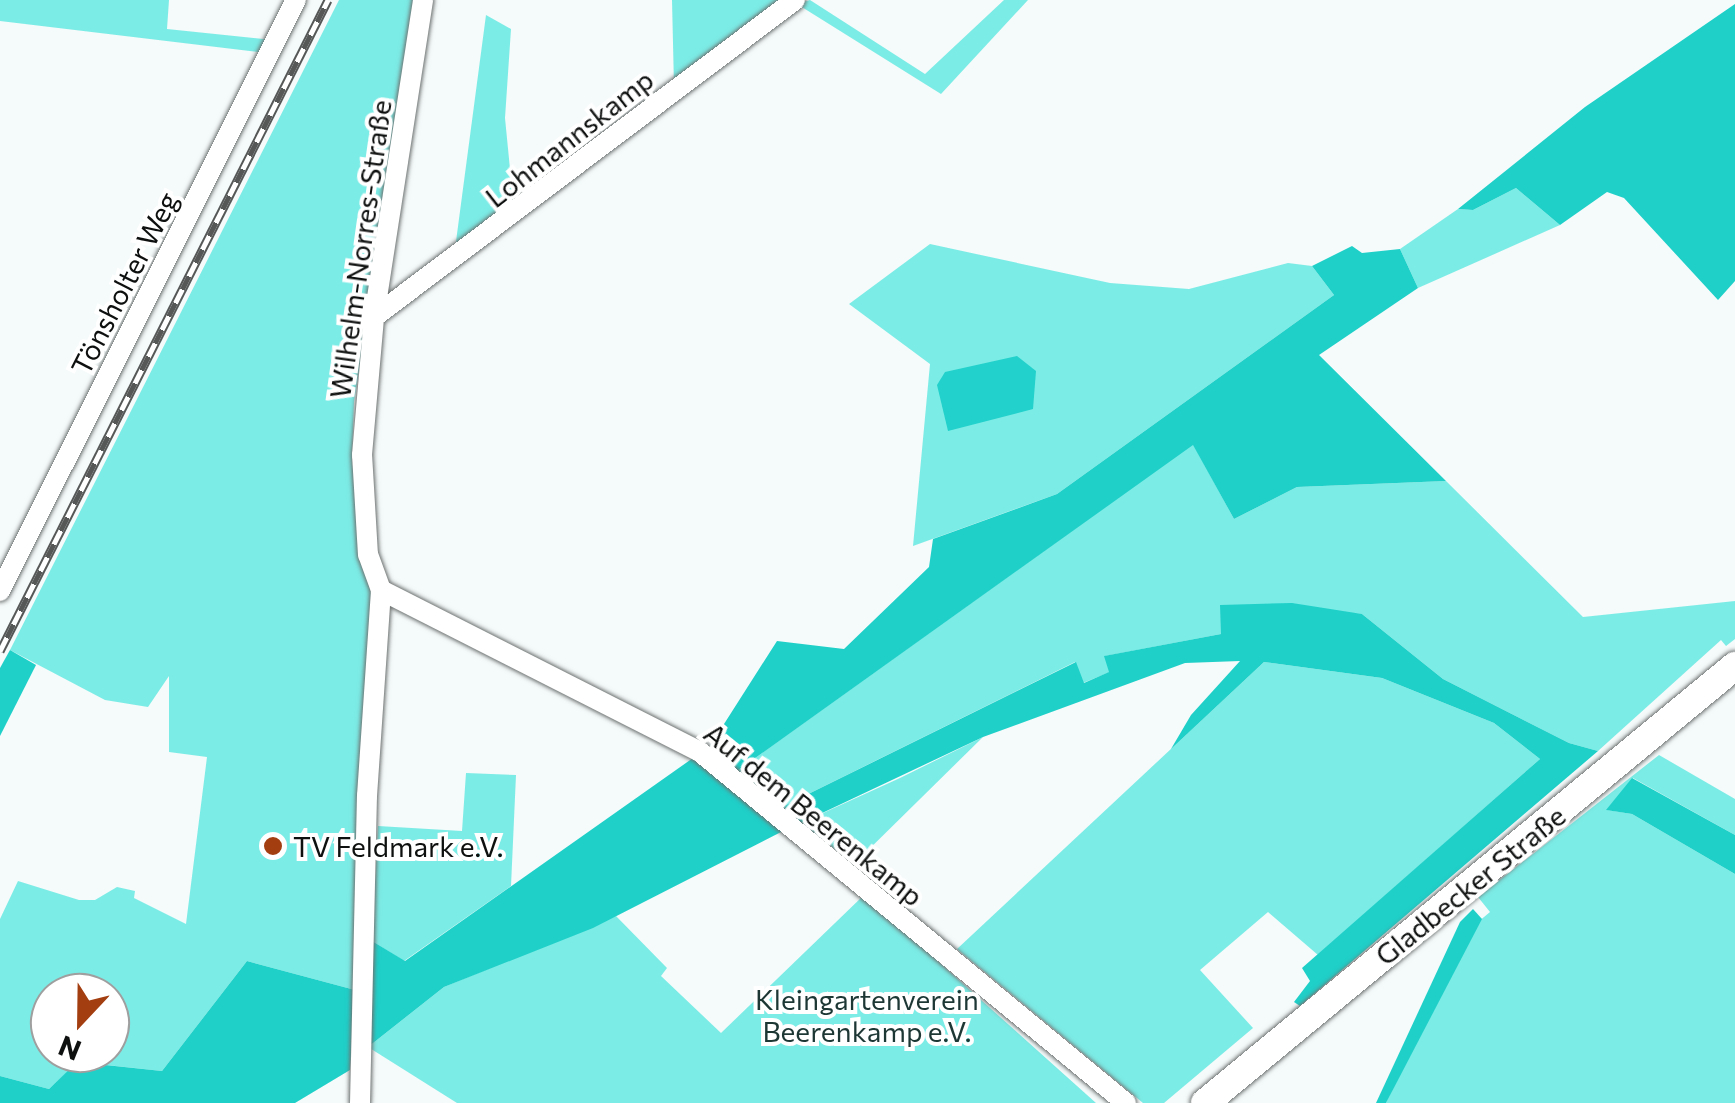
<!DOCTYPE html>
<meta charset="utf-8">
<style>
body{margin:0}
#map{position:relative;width:1735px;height:1103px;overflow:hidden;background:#f5fafa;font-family:Commissioner,sans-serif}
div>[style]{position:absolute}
.green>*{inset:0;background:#7cece6}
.forest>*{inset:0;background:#1fd0c9}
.water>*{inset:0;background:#22d1cb}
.roads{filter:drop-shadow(0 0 2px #6d7271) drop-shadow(0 0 2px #6d7271)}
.minor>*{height:20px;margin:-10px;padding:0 10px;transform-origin:10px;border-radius:10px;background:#fff}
.major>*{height:28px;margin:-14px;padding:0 14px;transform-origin:14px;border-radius:14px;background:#fff}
.rail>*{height:9px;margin-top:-4.5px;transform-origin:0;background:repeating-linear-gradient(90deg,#fff 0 15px,#565858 0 30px);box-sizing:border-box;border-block:2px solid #565858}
.dots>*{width:28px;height:28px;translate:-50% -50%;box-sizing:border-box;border:5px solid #fff;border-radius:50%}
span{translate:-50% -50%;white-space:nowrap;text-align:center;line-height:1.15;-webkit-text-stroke:8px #fff;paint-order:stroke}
.street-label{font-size:28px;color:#0e0f0f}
.poi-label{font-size:28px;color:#0e0f0f}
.left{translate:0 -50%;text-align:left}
.park-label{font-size:28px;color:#1d3735}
.north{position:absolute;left:30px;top:973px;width:100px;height:100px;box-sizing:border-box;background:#fff;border:2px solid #9f9f9f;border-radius:50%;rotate:202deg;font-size:28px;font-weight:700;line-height:40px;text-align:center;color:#0e0f0f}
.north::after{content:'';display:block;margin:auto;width:35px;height:45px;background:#a33e11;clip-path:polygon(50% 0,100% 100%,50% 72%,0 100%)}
</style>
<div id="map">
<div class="green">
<div style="clip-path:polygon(0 0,169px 0,167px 29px,272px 40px,266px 53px,0 21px)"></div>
<div style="clip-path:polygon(evenodd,339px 0,418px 0,354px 402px,352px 459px,363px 566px,373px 598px,355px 990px,247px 961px,162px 1071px,78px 1062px,49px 1089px,0 1076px,0 919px,18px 881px,79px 900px,95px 900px,117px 887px,135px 891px,134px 898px,186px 924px,207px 757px,169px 752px,169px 676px,148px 707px,105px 700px,10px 650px,339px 0,50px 993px,110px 993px,110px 1053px,50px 1053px,50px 993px)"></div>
<div style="clip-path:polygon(672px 0,788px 0,674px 86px)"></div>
<div style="clip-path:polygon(810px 0,925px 74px,1004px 0,1028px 0,941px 94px,797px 4px)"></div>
<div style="clip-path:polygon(486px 15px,511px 29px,505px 118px,514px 210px,455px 249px)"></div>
<div style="clip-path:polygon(1516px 188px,1560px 225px,1418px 288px,1400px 249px,1458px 209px,1473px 210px)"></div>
<div style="clip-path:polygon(930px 244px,1110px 283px,1189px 289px,1288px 263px,1312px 266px,1334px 295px,1057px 494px,913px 546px,930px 364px,849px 304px)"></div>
<div style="clip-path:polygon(1193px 444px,1234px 519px,1297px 487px,1446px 481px,1583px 617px,1735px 601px,1735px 639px,1726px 646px,1721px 640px,1598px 751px,1569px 743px,1443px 679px,1362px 614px,1221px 605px,1221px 634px,1105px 656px,1110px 672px,1083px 683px,1075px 662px,782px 807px,737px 771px)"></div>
<div style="clip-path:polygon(1264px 662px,1382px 678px,1494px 723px,1540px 759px,1318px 955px,1268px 912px,1200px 970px,1253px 1028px,1164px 1103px,1143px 1103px,957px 949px)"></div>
<div style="clip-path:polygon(983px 737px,854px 864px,801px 823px,900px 778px)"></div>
<div style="clip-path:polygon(1659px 755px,1735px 799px,1735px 835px,1633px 778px,1607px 810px,1632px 814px,1735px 874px,1735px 1103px,1386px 1103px,1472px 927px,1490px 912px,1478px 897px)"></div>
<div style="clip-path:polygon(466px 773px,516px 775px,511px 886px,404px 961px,372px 941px,378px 826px,462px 831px)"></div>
<div style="clip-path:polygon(864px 895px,1096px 1103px,457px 1103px,368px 1047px,444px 987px,616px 916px,667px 968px,661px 976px,721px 1033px)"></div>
</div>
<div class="forest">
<div style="clip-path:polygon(1735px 4px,1735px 281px,1718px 300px,1624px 198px,1607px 192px,1560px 225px,1516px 188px,1473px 210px,1458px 209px,1585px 107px)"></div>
<div style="clip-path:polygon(1352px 246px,1362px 253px,1400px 249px,1418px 288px,1319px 355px,1446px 481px,1297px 487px,1234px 519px,1193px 445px,737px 771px,710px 746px,777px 641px,844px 649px,929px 567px,933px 539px,1057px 494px,1334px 295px,1312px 266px)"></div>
<div style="clip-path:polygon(1292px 603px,1362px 614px,1443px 679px,1569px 743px,1598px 751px,1300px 1006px,1294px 1002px,1310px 981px,1302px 968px,1540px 759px,1494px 723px,1382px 678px,1264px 662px,1171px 749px,1191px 715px,1240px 661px,1185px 663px,983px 737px,801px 823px,782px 807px,1076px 662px,1084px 683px,1109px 672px,1104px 656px,1221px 634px,1220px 605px)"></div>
<div style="clip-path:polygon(10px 650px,36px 665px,0 736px,0 668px)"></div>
<div style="clip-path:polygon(693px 758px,783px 831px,593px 928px,444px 987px,368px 1047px,372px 941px,405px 961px)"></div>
<div style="clip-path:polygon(1632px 778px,1735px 835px,1735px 874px,1632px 814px,1606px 810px)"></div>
<div style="clip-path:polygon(1473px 909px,1482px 919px,1386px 1103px,1376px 1103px,1460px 922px)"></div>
<div style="clip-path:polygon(247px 961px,355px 990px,350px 1070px,295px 1103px,0 1103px,0 1076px,49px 1089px,77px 1062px,162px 1071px)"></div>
</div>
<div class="water">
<div style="clip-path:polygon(1017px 356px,1036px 371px,1033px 409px,948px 431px,937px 385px,945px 372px)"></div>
</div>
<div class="roads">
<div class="minor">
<div style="left:374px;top:317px;width:527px;rotate:-36.98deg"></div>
<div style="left:381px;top:590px;width:358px;rotate:26.9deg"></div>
<div style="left:700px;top:752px;width:552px;rotate:39.49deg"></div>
<div style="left:0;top:591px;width:661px;rotate:-63.4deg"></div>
<div style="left:360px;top:1103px;width:307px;rotate:-88.7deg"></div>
<div style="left:367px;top:796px;width:206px;rotate:-86.1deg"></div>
<div style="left:381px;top:590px;width:37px;rotate:-110deg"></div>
<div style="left:368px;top:555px;width:100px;rotate:-93.4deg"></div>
<div style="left:362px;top:455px;width:139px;rotate:-85deg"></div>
<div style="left:374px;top:317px;width:321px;rotate:-81.2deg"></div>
</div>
<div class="major">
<div style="left:1205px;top:1103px;width:687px;rotate:-39.51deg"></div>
</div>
</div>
<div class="rail">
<div style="left:0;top:651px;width:729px;rotate:-63.26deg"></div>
</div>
<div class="dots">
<div style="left:273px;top:846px;background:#a33e11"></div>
</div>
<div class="street-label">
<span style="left:569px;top:138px;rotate:-38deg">Lohmannskamp</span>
<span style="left:360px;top:249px;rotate:-82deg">Wilhelm-Norres-Straße</span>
<span style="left:124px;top:283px;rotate:-63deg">Tönsholter Weg</span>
<span style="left:814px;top:814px;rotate:39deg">Auf dem Beerenkamp</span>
<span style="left:1470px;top:885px;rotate:-39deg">Gladbecker Straße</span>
</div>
<div class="poi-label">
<span class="left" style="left:293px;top:846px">TV Feldmark e.V.</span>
</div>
<div class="park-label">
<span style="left:867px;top:1015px">Kleingartenverein<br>Beerenkamp e.V.</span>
</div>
<div class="north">N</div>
</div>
